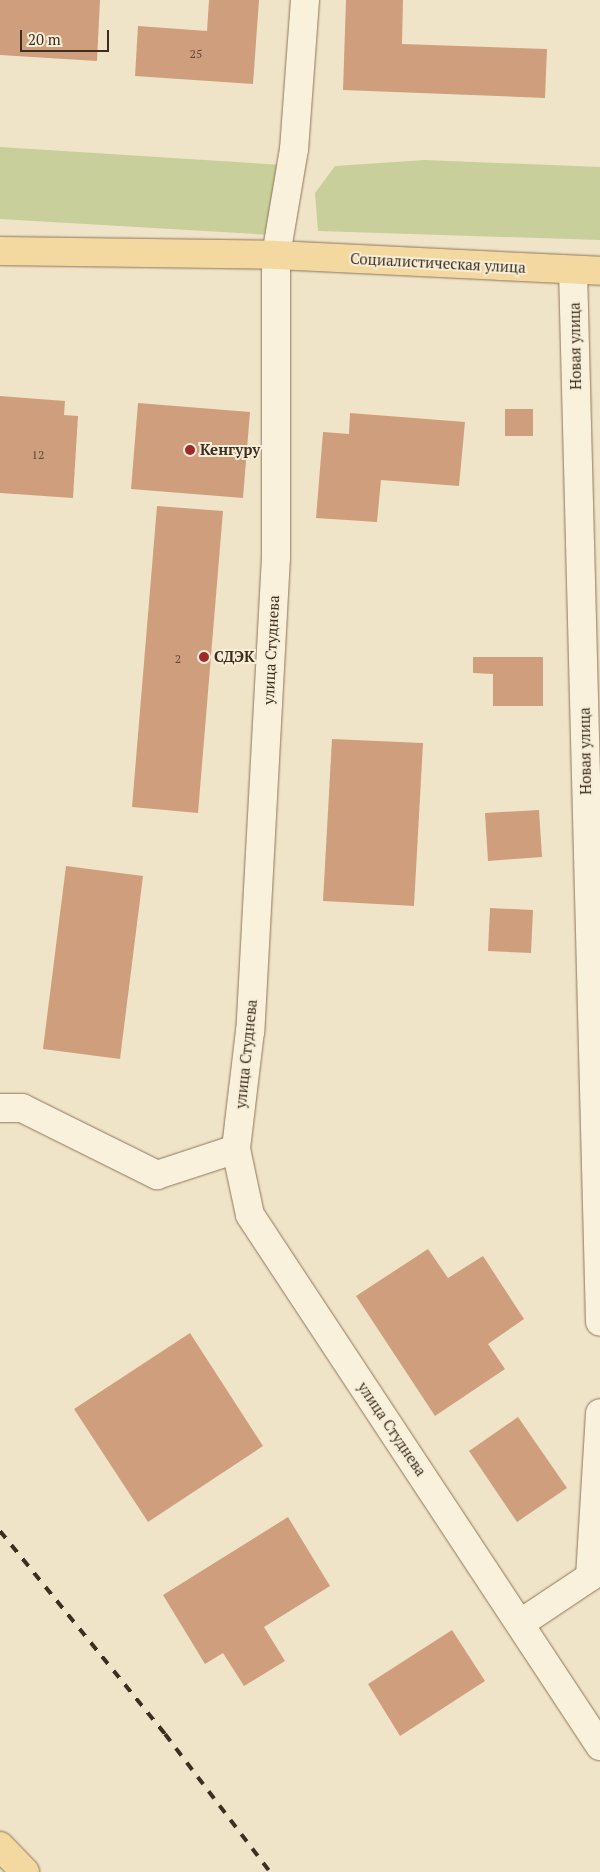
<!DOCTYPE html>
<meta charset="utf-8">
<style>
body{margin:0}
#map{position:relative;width:600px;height:1872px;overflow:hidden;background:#f0e4c8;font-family:"PT Serif",serif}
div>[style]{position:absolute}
.green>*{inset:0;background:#c9cf9b}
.building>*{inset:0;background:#cf9f7d}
.roads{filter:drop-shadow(0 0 1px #8d765c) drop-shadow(0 0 1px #8d765c)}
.minor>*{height:28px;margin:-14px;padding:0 14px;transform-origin:14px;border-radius:14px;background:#faf1dc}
.major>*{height:28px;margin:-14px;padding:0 14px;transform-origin:14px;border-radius:14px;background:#f3d9a0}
.rail>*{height:4px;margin-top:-2px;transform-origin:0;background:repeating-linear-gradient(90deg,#3d2e20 0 9px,transparent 0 18px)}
.dots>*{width:14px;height:14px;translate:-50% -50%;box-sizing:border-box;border:2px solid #f7eed8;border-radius:50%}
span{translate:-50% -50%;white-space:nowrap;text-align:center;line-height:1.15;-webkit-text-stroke:4px #f7eed8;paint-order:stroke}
.number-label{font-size:12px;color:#624a37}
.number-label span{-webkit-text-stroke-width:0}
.street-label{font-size:15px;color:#3d2e20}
.poi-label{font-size:15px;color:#3d2e20;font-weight:700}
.left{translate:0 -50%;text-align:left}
.scale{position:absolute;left:20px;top:30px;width:89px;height:22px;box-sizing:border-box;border:2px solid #3d2e20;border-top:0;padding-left:6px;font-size:15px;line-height:18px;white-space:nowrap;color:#3d2e20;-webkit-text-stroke:4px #f7eed8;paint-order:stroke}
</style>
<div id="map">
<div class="green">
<div style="clip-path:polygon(0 147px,283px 165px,272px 235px,0 219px)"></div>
<div style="clip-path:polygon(425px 160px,600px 167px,600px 240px,318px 231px,315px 193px,335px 166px)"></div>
</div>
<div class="building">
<div style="clip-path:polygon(0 0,100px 0,97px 61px,0 55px)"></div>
<div style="clip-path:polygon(209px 0,259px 0,253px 84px,135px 76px,138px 26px,207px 31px)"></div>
<div style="clip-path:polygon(346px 0,403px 0,402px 44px,547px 49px,545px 98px,343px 90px)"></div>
<div style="clip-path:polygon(0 396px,65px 401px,64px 415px,78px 416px,73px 498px,0 493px)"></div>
<div style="clip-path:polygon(138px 403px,250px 412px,243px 498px,131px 489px)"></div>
<div style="clip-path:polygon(505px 409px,533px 409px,533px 436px,505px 436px)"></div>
<div style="clip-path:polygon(350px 413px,465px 422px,459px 486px,381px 480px,377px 522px,316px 518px,323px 432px,349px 434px)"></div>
<div style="clip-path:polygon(157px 506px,223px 511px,198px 813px,132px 807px)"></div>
<div style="clip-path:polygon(473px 657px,543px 657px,543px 706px,493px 706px,493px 674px,473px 673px)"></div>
<div style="clip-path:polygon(332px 739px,423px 743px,414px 906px,323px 901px)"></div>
<div style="clip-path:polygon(539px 810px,542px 857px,488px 861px,485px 813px)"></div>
<div style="clip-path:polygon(66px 866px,143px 876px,120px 1059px,43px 1049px)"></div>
<div style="clip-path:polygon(490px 908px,533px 910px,531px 953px,488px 951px)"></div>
<div style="clip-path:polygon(428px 1249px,448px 1278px,483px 1256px,524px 1319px,488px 1344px,505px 1369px,435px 1416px,356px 1296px)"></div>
<div style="clip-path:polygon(190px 1333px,263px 1446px,148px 1522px,74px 1409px)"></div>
<div style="clip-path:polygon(518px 1417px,567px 1488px,517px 1522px,469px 1451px)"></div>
<div style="clip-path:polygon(288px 1517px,330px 1586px,264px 1627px,285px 1661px,244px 1686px,223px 1653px,205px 1664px,163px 1595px)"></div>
<div style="clip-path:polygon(452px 1630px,485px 1681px,400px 1736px,368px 1684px)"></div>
</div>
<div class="roads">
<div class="minor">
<div style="left:305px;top:0;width:149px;rotate:94.2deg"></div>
<div style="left:294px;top:149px;width:108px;rotate:99.6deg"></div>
<div style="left:276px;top:255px;width:302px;rotate:90deg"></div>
<div style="left:276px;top:557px;width:475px;rotate:93.1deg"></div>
<div style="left:250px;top:1031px;width:119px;rotate:96.8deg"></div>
<div style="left:236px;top:1149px;width:67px;rotate:78deg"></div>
<div style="left:250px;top:1215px;width:636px;rotate:56.61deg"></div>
<div style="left:573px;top:270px;width:1052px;rotate:88.53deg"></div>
<div style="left:0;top:1108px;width:22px"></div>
<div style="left:22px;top:1108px;width:151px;rotate:26.4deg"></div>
<div style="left:157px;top:1175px;width:83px;rotate:-18.2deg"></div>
<div style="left:521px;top:1623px;width:83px;rotate:-33.7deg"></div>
<div style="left:590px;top:1577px;width:164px;rotate:-86.5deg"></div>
</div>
<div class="major">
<div style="left:0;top:251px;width:276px;rotate:0.8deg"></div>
<div style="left:276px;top:255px;width:324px;rotate:2.8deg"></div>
<div style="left:0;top:1846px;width:36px;rotate:46deg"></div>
</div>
</div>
<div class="rail">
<div style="left:0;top:1531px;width:262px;rotate:50.9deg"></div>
<div style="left:165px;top:1734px;width:173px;rotate:52.7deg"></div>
</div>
<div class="dots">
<div style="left:190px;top:450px;background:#9e2a2b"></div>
<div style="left:204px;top:657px;background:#9e2a2b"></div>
</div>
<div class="number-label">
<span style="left:196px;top:54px">25</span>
<span style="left:38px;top:455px">12</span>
<span style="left:178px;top:659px">2</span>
</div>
<div class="street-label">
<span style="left:438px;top:263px;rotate:3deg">Социалистическая улица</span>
<span style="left:575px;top:346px;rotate:-91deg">Новая улица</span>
<span style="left:271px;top:650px;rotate:-87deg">улица Студнева</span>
<span style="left:585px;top:751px;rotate:-91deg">Новая улица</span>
<span style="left:246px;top:1054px;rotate:-84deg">улица Студнева</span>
<span style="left:392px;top:1429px;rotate:56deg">улица Студнева</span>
</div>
<div class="poi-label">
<span class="left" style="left:200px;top:450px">Кенгуру</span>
<span class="left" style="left:214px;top:657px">СДЭК</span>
</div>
<div class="scale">20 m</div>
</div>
